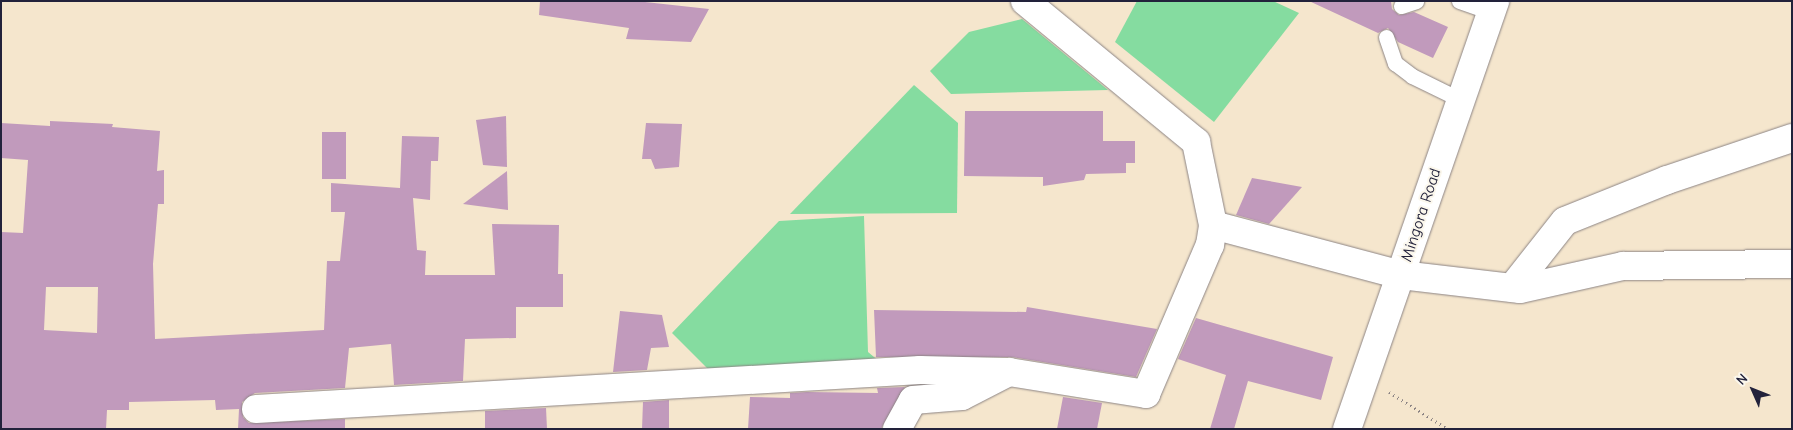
<!DOCTYPE html>
<style>
body{margin:0}
#map{position:relative;width:1793px;height:430px;overflow:hidden;background:#f5e6cd;font-family:"Comic Neue",sans-serif}
div>[style]{position:absolute}
.green>*{inset:0;background:#85dca0}
.building>*{inset:0;background:#c19abc}
.path>*{height:3px;margin-top:-1.5px;transform-origin:0;background:repeating-linear-gradient(90deg,#8c8484 0 1px,transparent 0 5px)}
.roads{filter:drop-shadow(0 0 1px #8c8484) drop-shadow(0 0 1px #8c8484)}
.lane>*{height:15px;margin:-7.5px;padding:0 7.5px;transform-origin:7.5px;border-radius:7.5px;background:#fff}
.street>*{height:28px;margin:-14px;padding:0 14px;transform-origin:14px;border-radius:14px;background:#fff}
.primary>*{height:28px;margin:-14px;padding:0 14px;transform-origin:14px;border-radius:14px;background:#fff}
span{translate:-50% -50%;white-space:nowrap;text-align:center;line-height:1.15;-webkit-text-stroke:4px #fbf7ec;paint-order:stroke}
.street-label{font-size:16px;color:#22223b}
.frame{position:absolute;inset:0;border:2px solid #22223b;pointer-events:none}
.north{position:absolute;left:1728px;top:365px;width:50px;height:50px;-webkit-text-stroke:4px #fbf7ec;paint-order:stroke;rotate:314deg;font-size:14px;font-weight:700;line-height:20px;text-align:center;color:#22223b}
.north::after{content:'';display:block;margin:auto;width:18px;height:22px;background:#22223b;clip-path:polygon(50% 0,100% 100%,50% 72%,0 100%)}
</style>
<div id="map">
<div class="green">
<div style="clip-path:polygon(1137px 1px,1273px 1px,1299px 13px,1214px 122px,1115px 42px)"></div>
<div style="clip-path:polygon(1022px 19px,1108px 90px,951px 94px,930px 71px,969px 32px)"></div>
<div style="clip-path:polygon(914px 85px,958px 123px,957px 213px,790px 214px)"></div>
<div style="clip-path:polygon(864px 216px,868px 352px,880px 362px,715px 376px,672px 333px,779px 221px)"></div>
</div>
<div class="building">
<div style="clip-path:polygon(540px 1px,636px 1px,709px 9px,691px 42px,626px 39px,629px 28px,539px 15px)"></div>
<div style="clip-path:polygon(1309px 1px,1391px 1px,1392px 9px,1399px 15px,1414px 12px,1448px 27px,1433px 58px,1398px 42px,1388px 28px,1378px 33px)"></div>
<div style="clip-path:polygon(965px 111px,1103px 111px,1103px 141px,1135px 141px,1135px 163px,1126px 163px,1126px 173px,1086px 174px,1084px 180px,1043px 186px,1043px 177px,964px 176px)"></div>
<div style="clip-path:polygon(506px 116px,507px 167px,483px 165px,476px 120px)"></div>
<div style="clip-path:polygon(evenodd,50px 121px,113px 124px,112px 127px,160px 131px,157px 171px,164px 170px,164px 204px,158px 204px,153px 264px,155px 339px,324px 330px,327px 261px,340px 261px,345px 212px,331px 212px,331px 183px,400px 188px,402px 136px,439px 137px,438px 161px,431px 161px,430px 200px,413px 198px,417px 250px,426px 251px,425px 275px,495px 275px,492px 224px,559px 225px,558px 274px,563px 274px,563px 307px,516px 307px,516px 338px,465px 339px,463px 381px,394px 385px,391px 344px,349px 348px,345px 388px,255px 393px,242px 402px,243px 417px,249px 423px,345px 419px,345px 429px,238px 429px,239px 409px,216px 410px,215px 400px,129px 402px,129px 410px,107px 410px,106px 429px,1px 429px,1px 232px,23px 233px,28px 160px,1px 158px,1px 123px,50px 126px,50px 121px,46px 287px,98px 287px,97px 333px,44px 330px,46px 287px)"></div>
<div style="clip-path:polygon(646px 123px,682px 124px,679px 167px,655px 169px,651px 159px,642px 159px)"></div>
<div style="clip-path:polygon(322px 132px,346px 132px,346px 179px,322px 179px)"></div>
<div style="clip-path:polygon(507px 171px,508px 210px,463px 204px)"></div>
<div style="clip-path:polygon(1252px 178px,1302px 187px,1269px 224px,1236px 215px)"></div>
<div style="clip-path:polygon(1027px 307px,1157px 329px,1136px 377px,1011px 357px,876px 357px,874px 310px,1026px 312px)"></div>
<div style="clip-path:polygon(620px 311px,662px 315px,669px 347px,651px 348px,647px 370px,613px 372px)"></div>
<div style="clip-path:polygon(1196px 318px,1333px 357px,1321px 400px,1248px 381px,1234px 429px,1210px 429px,1226px 375px,1178px 359px)"></div>
<div style="clip-path:polygon(905px 387px,881px 429px,748px 429px,750px 397px,790px 398px,790px 393px,807px 392px,878px 393px,877px 388px)"></div>
<div style="clip-path:polygon(1063px 397px,1102px 403px,1097px 429px,1057px 429px)"></div>
<div style="clip-path:polygon(669px 400px,669px 429px,642px 429px,643px 402px)"></div>
<div style="clip-path:polygon(546px 408px,547px 429px,485px 429px,485px 411px)"></div>
</div>
<div class="path">
<div style="left:1389px;top:392px;width:70px;rotate:32.1deg"></div>
</div>
<div class="roads">
<div class="lane">
<div style="left:1459px;top:1px;width:34px;rotate:19deg"></div>
<div style="left:1401px;top:6px;width:16px;rotate:-18deg"></div>
<div style="left:1386px;top:37px;width:28px;rotate:71deg"></div>
<div style="left:1395px;top:63px;width:21px;rotate:37deg"></div>
<div style="left:1412px;top:76px;width:52px;rotate:26.1deg"></div>
</div>
<div class="street">
<div style="left:1025px;top:1px;width:222px;rotate:39.5deg"></div>
<div style="left:1196px;top:142px;width:85px;rotate:78.4deg"></div>
<div style="left:1512px;top:288px;width:85px;rotate:-51.7deg"></div>
<div style="left:1565px;top:221px;width:110px;rotate:-21.9deg"></div>
<div style="left:1667px;top:180px;width:132px;rotate:-18.6deg"></div>
<div style="left:256px;top:409px;width:665px;rotate:-3.36deg"></div>
<div style="left:920px;top:370px;width:86px;rotate:1.3deg"></div>
<div style="left:897px;top:429px;width:33px;rotate:-61deg"></div>
<div style="left:913px;top:400px;width:49px;rotate:-4.7deg"></div>
<div style="left:962px;top:396px;width:53px;rotate:-27.1deg"></div>
<div style="left:1009px;top:372px;width:139px;rotate:9.1deg"></div>
<div style="left:1146px;top:394px;width:162px;rotate:-66.8deg"></div>
<div style="left:1210px;top:245px;width:20px;rotate:-81deg"></div>
<div style="left:1213px;top:225px;width:195px;rotate:14.9deg"></div>
<div style="left:1401px;top:275px;width:120px;rotate:6.7deg"></div>
<div style="left:1520px;top:289px;width:106px;rotate:-12.6deg"></div>
<div style="left:1623px;top:266px;width:169px;rotate:-0.7deg"></div>
</div>
<div class="primary">
<div style="left:1347px;top:429px;width:453px;rotate:-70.9deg"></div>
</div>
</div>
<div class="street-label">
<span style="left:1421px;top:215px;rotate:-72deg">Mingora Road</span>
</div>
<div class="frame"></div>
<div class="north">N</div>
</div>
